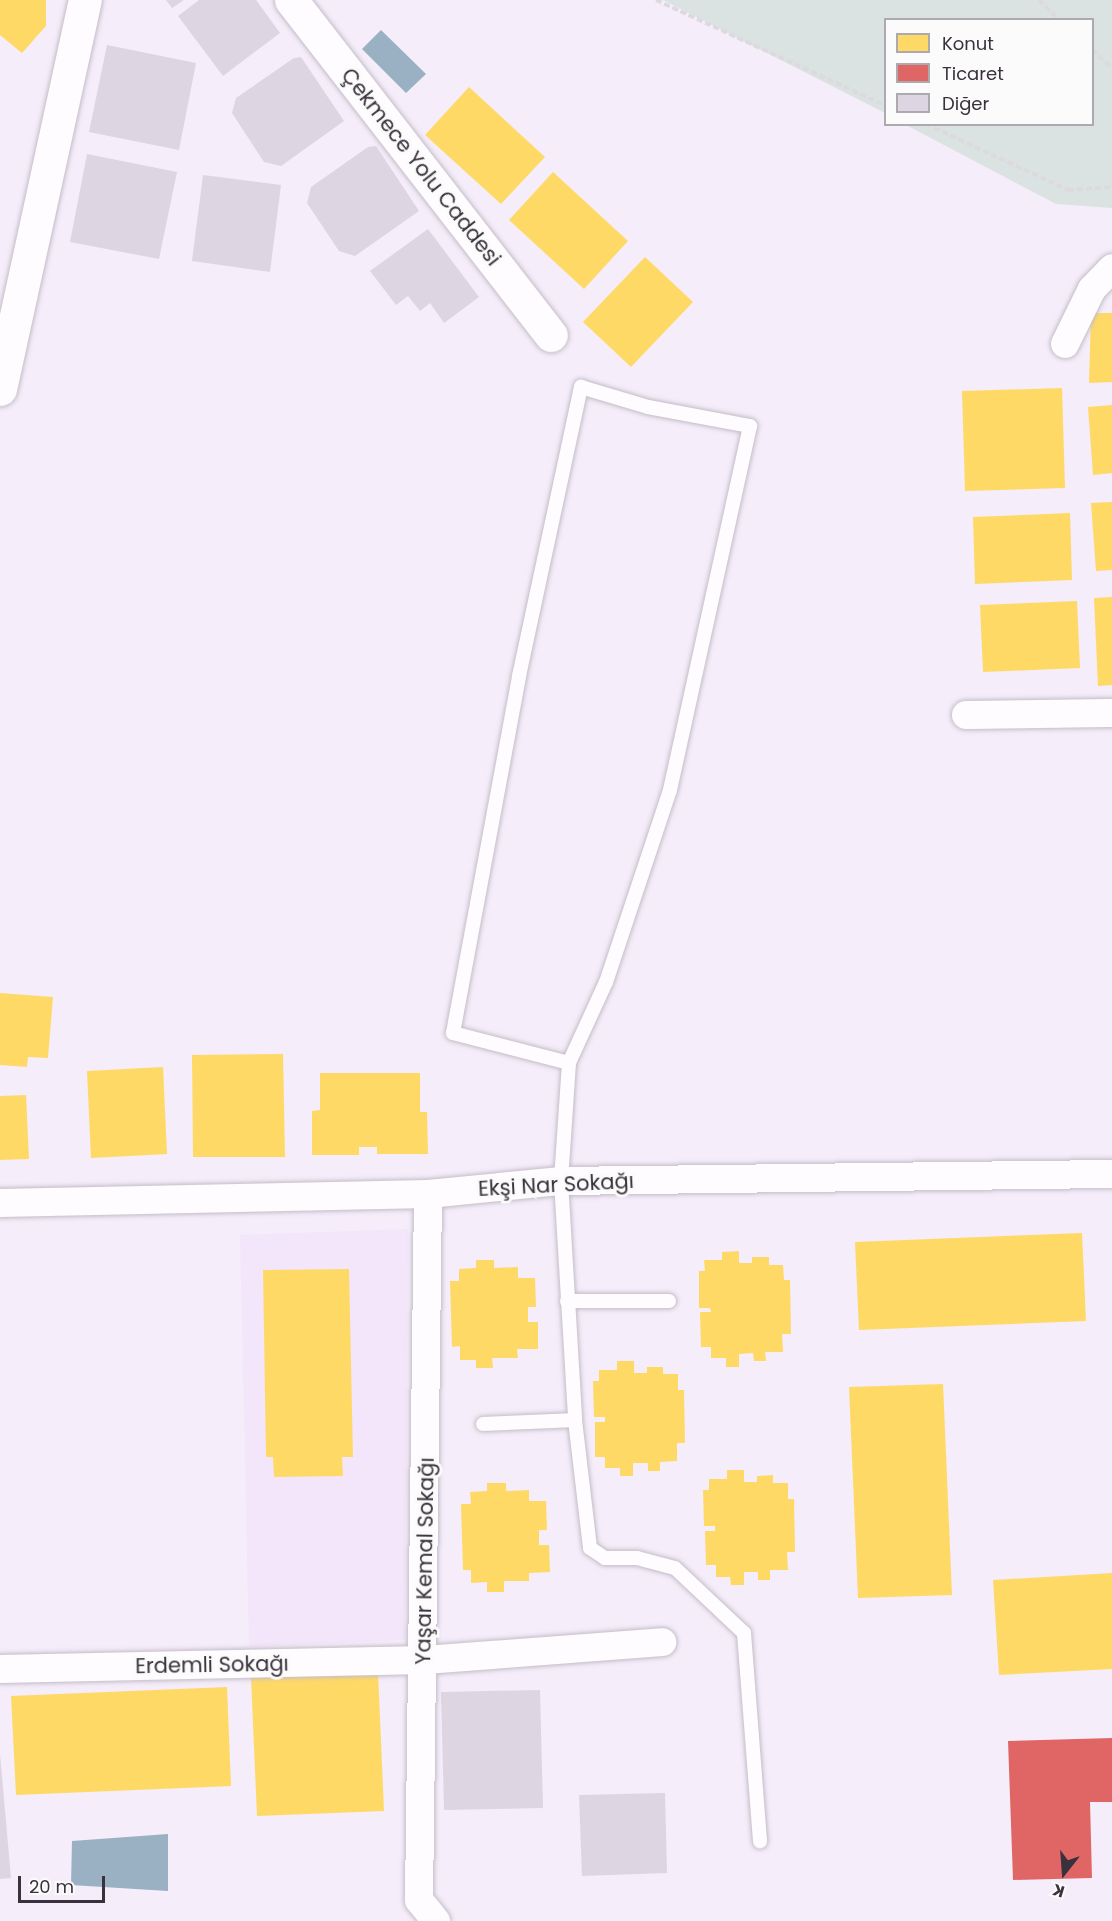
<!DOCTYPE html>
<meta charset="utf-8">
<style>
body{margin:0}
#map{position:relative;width:1112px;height:1921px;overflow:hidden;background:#f5edf9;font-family:Poppins,sans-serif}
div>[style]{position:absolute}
.built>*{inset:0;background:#f3e5fa}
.green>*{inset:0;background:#dae3e1}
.water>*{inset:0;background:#9ab0c3}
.homes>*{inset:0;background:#ffd966}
.shops>*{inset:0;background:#e06666}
.building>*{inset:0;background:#ddd5e1}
.path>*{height:4px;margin-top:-2px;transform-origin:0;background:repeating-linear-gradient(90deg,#dddadf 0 6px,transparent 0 9px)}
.roads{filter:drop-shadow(0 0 2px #c4bdc8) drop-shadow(0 0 2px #c4bdc8)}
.service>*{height:14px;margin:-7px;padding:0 7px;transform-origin:7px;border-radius:7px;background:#fefcfe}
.minor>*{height:28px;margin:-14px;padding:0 14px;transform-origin:14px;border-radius:14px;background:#fefcfe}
.secondary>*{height:33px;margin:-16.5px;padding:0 16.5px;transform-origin:16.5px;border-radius:16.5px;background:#fefcfe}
span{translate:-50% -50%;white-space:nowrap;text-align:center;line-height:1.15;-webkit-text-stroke:6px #fbfbfb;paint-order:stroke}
.street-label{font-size:21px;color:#39313c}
.legend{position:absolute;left:884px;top:18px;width:210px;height:108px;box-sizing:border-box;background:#fbfbfb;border:2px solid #adaaaf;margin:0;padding:8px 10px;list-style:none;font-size:18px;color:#39313c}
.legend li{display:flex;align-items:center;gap:12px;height:30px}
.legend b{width:30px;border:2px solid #adaaaf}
.north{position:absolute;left:1034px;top:1843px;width:60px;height:60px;-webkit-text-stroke:4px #fbfbfb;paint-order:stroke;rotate:197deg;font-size:16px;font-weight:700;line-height:24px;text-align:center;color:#39313c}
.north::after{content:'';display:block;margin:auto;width:21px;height:27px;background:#39313c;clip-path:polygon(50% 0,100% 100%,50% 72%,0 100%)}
.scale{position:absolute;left:18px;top:1876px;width:87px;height:27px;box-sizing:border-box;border:3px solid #39313c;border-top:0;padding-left:8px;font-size:18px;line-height:21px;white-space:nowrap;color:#39313c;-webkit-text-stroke:4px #fbfbfb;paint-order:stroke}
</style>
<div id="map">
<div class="built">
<div style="clip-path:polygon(408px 1229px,405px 1640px,249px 1647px,240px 1235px)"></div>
</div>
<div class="green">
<div style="clip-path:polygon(663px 0,1112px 0,1112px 208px,1056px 204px,906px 125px,1092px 124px,1092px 20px,886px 20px,885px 113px)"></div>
</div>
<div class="water">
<div style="clip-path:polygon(381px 30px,426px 74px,406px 93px,362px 49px)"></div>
<div style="clip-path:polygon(168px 1834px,168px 1891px,71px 1885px,72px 1841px)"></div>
</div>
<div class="homes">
<div style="clip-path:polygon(0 0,46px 0,46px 26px,22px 53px,0 35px)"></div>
<div style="clip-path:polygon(469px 87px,545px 157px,501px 204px,425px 135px)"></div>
<div style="clip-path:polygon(553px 172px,628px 241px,584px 289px,509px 220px)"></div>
<div style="clip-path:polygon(645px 257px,693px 302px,631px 367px,583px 322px)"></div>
<div style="clip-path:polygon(1091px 313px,1112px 313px,1112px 382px,1089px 383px)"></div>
<div style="clip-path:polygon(1062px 388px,1065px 488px,965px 491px,962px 391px)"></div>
<div style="clip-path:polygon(1112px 405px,1112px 473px,1093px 475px,1088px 407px)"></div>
<div style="clip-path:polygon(1112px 502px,1112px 570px,1096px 571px,1091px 503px)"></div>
<div style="clip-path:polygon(1070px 513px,1072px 580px,975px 584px,973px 517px)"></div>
<div style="clip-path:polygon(1112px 597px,1112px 685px,1098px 686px,1094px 598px)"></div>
<div style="clip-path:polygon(1077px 601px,1080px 668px,983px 672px,980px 605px)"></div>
<div style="clip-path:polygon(0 993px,53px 997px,48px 1058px,28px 1057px,27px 1067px,0 1065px)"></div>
<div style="clip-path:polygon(283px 1054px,285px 1157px,193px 1157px,192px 1055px)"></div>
<div style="clip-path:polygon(163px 1067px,167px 1154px,91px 1158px,87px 1071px)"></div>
<div style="clip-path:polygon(320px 1073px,420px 1073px,420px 1112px,427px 1112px,428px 1154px,377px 1154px,377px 1147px,359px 1147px,359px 1155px,312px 1155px,312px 1111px,320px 1110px)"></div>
<div style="clip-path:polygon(26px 1095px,29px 1159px,0 1160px,0 1096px)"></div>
<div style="clip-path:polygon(1082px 1233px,1086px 1321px,859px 1330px,855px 1242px)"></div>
<div style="clip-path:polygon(739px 1251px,739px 1263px,752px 1263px,752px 1257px,769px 1257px,769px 1265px,783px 1265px,784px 1280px,790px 1280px,791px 1334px,782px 1334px,783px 1352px,765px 1352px,766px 1361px,754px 1361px,753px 1353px,739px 1354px,739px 1367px,726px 1367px,726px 1358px,711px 1358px,711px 1347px,701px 1347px,700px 1312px,711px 1312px,710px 1308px,699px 1308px,699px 1271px,705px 1271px,704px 1260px,722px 1260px,722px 1252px)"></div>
<div style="clip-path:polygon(476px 1260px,494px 1260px,494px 1268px,518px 1267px,518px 1278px,535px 1278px,536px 1307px,528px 1307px,528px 1322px,538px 1322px,538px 1349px,517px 1349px,518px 1358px,492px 1358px,493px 1368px,476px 1368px,476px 1360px,460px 1360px,460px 1346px,452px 1347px,450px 1281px,459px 1281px,459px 1269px,476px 1268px)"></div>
<div style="clip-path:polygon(349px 1269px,353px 1457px,342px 1457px,343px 1476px,274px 1477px,273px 1457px,266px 1457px,263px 1270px)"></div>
<div style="clip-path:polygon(617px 1361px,634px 1361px,634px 1373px,647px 1373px,647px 1367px,663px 1367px,663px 1374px,678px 1374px,678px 1390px,684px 1390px,685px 1443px,677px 1443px,677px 1461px,660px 1462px,660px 1471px,648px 1471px,648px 1463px,633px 1463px,633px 1476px,620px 1476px,620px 1468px,605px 1468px,605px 1457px,595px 1457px,595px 1422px,605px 1422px,605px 1417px,594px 1417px,593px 1381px,599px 1381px,599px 1370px,617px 1370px)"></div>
<div style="clip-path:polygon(943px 1384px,952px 1595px,858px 1598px,849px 1387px)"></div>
<div style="clip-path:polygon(727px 1470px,744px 1470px,744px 1482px,757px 1482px,757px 1476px,773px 1475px,773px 1483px,788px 1483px,788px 1499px,794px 1499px,795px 1552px,787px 1552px,788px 1570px,770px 1570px,770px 1580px,758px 1580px,758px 1572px,744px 1572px,744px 1585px,731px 1585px,730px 1577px,716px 1577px,716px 1565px,706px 1565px,705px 1531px,715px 1531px,715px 1526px,704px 1526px,703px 1490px,709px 1490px,709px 1479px,727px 1479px)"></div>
<div style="clip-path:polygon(487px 1483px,506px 1483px,506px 1491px,529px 1490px,529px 1501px,546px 1501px,547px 1530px,539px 1530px,539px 1545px,549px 1545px,550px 1572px,529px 1573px,529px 1581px,504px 1581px,504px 1592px,487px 1592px,487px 1582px,471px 1583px,471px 1570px,463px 1570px,461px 1504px,471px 1504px,470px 1492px,487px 1491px)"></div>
<div style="clip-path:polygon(1112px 1573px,1112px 1669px,999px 1675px,993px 1580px)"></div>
<div style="clip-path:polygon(378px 1672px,384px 1811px,257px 1816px,251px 1678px)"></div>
<div style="clip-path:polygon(227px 1687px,231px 1786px,16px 1795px,11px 1696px)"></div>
</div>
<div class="shops">
<div style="clip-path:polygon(1112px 1738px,1112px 1802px,1090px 1802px,1092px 1878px,1013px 1880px,1008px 1741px)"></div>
</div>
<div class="building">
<div style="clip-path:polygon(166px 0,184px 0,172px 8px)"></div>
<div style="clip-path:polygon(199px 0,256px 0,280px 33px,223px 76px,178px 16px)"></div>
<div style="clip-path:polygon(107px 45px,196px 63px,179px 150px,89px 132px)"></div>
<div style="clip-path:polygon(301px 57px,344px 121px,281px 166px,264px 162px,232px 113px,236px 98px,294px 58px)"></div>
<div style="clip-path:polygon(376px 146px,419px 211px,355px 256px,339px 251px,307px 203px,311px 187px,368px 147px)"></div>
<div style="clip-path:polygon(87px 154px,177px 172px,159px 259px,70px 242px)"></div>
<div style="clip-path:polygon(203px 175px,281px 185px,270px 272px,192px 261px)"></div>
<div style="clip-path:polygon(428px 229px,479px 297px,444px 323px,430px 303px,420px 311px,408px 296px,396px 305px,370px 271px)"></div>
<div style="clip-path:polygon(540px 1690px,543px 1808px,444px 1810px,441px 1692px)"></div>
<div style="clip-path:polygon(0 1754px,11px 1878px,0 1879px)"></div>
<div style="clip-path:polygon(665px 1793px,667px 1873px,582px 1876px,579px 1795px)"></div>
</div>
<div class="path">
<div style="left:656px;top:0;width:253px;rotate:24.7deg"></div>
<div style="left:1039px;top:0;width:29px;rotate:44deg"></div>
<div style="left:1092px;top:50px;width:27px;rotate:42deg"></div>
<div style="left:926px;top:124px;width:157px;rotate:24.9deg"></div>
<div style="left:1068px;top:190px;width:44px;rotate:-3.9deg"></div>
</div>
<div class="roads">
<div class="service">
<div style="left:569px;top:1063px;width:120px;rotate:-165.5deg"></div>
<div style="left:453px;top:1033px;width:363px;rotate:-79.5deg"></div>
<div style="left:519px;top:676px;width:296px;rotate:-77.9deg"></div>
<div style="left:581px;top:387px;width:70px;rotate:16.6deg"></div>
<div style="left:648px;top:407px;width:104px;rotate:10.6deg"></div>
<div style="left:750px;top:426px;width:373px;rotate:102.4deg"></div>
<div style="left:670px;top:790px;width:202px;rotate:108.4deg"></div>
<div style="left:606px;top:982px;width:89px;rotate:114.6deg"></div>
<div style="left:569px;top:1063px;width:118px;rotate:93.9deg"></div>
<div style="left:561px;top:1181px;width:239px;rotate:86.6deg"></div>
<div style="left:575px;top:1420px;width:129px;rotate:83.3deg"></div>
<div style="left:590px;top:1548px;width:18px;rotate:34deg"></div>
<div style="left:605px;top:1558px;width:32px"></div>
<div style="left:637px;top:1558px;width:39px;rotate:15deg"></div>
<div style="left:675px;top:1568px;width:95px;rotate:43.3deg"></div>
<div style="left:744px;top:1633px;width:209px;rotate:85.6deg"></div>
<div style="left:567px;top:1301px;width:102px"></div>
<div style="left:483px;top:1424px;width:92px;rotate:-2.5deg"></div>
</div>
<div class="minor">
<div style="left:1065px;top:344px;width:61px;rotate:-63.9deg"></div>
<div style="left:1092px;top:289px;width:29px;rotate:-46deg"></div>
<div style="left:966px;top:715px;width:146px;rotate:-0.8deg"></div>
<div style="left:428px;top:1194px;width:706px;rotate:90.73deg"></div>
<div style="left:419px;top:1900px;width:27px;rotate:51deg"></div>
<div style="left:0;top:1203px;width:428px;rotate:-1.2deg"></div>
<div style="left:428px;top:1194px;width:134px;rotate:-5.6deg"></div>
<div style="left:561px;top:1181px;width:551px;rotate:-0.73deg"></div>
<div style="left:0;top:1669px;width:425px;rotate:-1.2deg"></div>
<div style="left:425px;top:1660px;width:238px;rotate:-4.3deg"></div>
</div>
<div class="secondary">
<div style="left:291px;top:0;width:424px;rotate:52.2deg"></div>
<div style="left:0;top:389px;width:398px;rotate:-77.7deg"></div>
</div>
</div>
<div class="street-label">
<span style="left:421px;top:167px;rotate:52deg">Çekmece Yolu Caddesi</span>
<span style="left:556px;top:1185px;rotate:-3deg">Ekşi Nar Sokağı</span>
<span style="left:425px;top:1561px;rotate:-89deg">Yaşar Kemal Sokağı</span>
<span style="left:212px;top:1665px;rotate:-1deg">Erdemli Sokağı</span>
</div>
<ul class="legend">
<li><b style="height:16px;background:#ffd966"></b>Konut</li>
<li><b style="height:16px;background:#e06666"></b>Ticaret</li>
<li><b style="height:16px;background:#ddd5e1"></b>Diğer</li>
</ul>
<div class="north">K</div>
<div class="scale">20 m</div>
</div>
